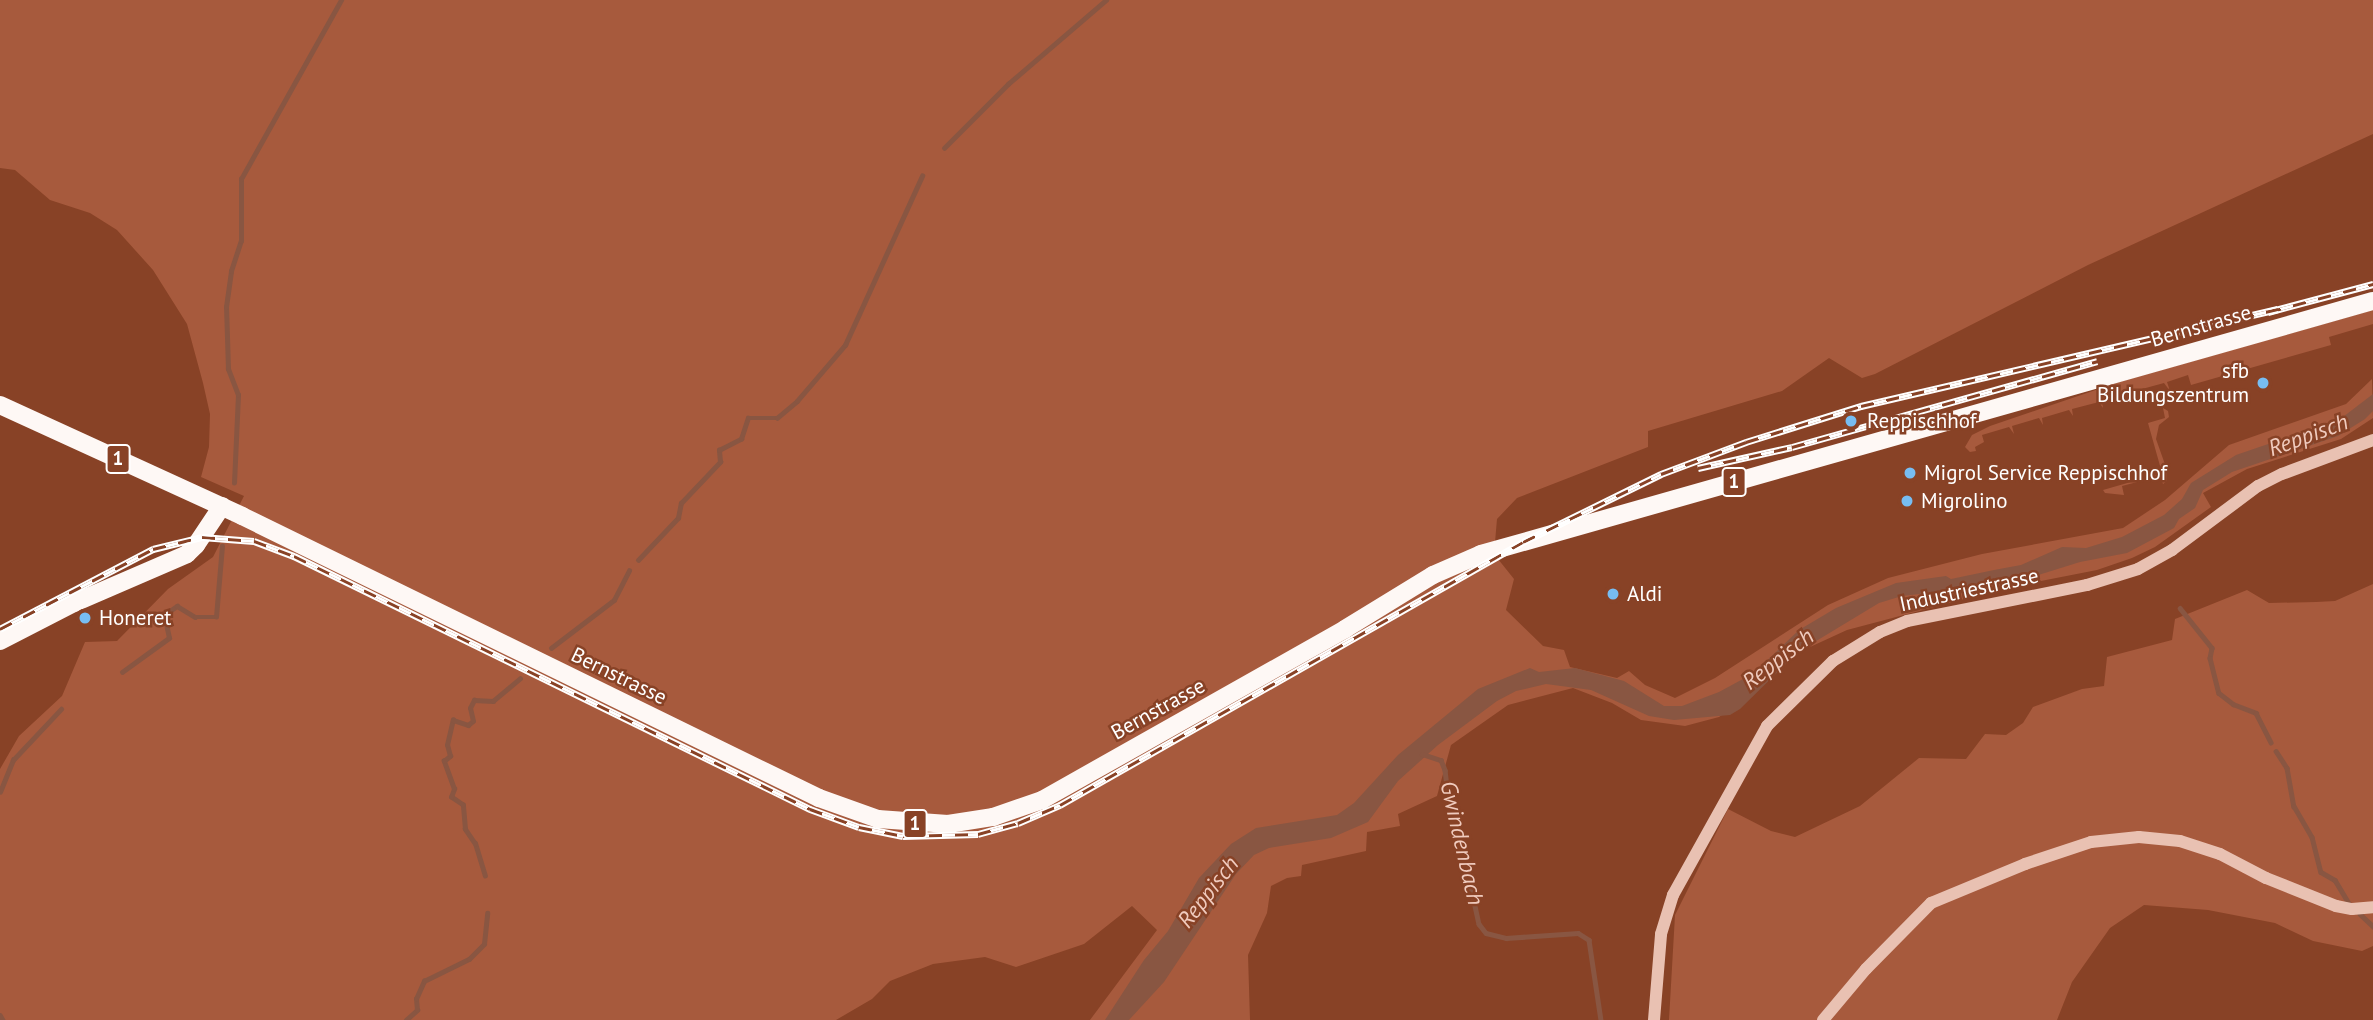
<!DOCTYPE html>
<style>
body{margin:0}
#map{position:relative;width:2373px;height:1020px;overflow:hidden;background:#884226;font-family:"PT Sans",sans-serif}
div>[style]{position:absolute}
.green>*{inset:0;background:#a75a3d}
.water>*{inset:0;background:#895642}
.stream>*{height:4.5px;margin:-2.25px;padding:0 2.25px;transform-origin:2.25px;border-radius:2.25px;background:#895642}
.minor>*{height:12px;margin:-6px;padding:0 6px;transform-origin:6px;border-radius:6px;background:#e9c1b2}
.major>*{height:18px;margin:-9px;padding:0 9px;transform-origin:9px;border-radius:9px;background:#fef8f5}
.rail>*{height:7px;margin-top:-3.5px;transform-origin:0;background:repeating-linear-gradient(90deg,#884226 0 13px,#fff 0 26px);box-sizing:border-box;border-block:2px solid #fff}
.dots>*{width:19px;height:19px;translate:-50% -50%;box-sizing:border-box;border:4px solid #884226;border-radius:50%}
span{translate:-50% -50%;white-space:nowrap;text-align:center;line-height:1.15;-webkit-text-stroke:5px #884226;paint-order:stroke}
.shield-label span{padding:2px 5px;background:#884226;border:2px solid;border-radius:5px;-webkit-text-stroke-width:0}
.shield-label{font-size:19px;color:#fff;font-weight:700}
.street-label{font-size:21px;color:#fff}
.poi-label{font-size:21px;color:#fff}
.right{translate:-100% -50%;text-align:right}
.left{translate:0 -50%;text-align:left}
.water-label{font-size:23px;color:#f0cbbe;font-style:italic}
</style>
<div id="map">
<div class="green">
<div style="clip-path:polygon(0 0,2373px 0,2373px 134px,2088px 265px,1875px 374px,1862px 378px,1829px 358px,1782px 391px,1648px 431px,1648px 447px,1517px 498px,1497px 519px,1494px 554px,1514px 579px,1506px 610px,1543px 646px,1564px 650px,1570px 667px,1617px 678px,1629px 671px,1645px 685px,1675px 698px,1715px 678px,1828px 605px,1888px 578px,1982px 554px,2123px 528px,2165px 500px,2229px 445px,2346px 404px,2372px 379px,2373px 418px,2341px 439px,2247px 469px,2203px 493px,2211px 507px,2155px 547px,2132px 558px,2097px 570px,2006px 588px,1847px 630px,1797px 653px,1749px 696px,1719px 717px,1685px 726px,1641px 720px,1612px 703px,1573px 688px,1508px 705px,1451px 745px,1437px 796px,1398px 814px,1400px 826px,1367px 832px,1366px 851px,1302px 865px,1301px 876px,1287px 878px,1271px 886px,1267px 913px,1248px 955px,1250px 1020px,1090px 1020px,1157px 930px,1132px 906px,1084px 944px,1016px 967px,985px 957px,933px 964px,890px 981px,872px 999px,836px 1020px,0 1020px,0 769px,19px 736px,62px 696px,85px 642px,117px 641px,168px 589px,213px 557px,244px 496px,201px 477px,209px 447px,210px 414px,203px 383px,187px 324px,153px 270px,117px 230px,90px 213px,50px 200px,15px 170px,0 168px)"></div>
<div style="clip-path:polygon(2373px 310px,2373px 324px,2329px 337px,2331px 345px,2191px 385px,2188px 375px,2167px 382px,2170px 391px,2164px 383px,2131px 392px,2133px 400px,2128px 393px,2102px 401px,2103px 408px,2099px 402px,2072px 409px,2073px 416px,2069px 410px,2042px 418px,2043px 425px,2039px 418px,2012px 426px,2014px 434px,2009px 427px,1982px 435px,1984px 442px,1975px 447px,1976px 451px,1970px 452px,1965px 447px,1972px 435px,1990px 426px,2119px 382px)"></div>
<div style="clip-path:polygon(2163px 408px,2168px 411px,2169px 417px,2159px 425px,2156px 439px,2167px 470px,2167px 481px,2163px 484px,2160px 476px,2122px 486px,2124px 495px,2105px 493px,2103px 490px,2162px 473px,2148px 423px,2165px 418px)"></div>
<div style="clip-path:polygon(2373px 584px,2373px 946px,2362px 951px,2313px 941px,2275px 923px,2208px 910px,2144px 905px,2110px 928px,2072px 982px,2057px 1020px,1669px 1020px,1675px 915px,1728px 809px,1771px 831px,1795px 837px,1860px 806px,1919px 758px,1966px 759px,1985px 734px,2006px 735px,2023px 723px,2033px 707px,2082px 689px,2104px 686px,2107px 657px,2172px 640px,2175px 619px,2247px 590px,2269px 603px,2316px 602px,2335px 601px)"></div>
</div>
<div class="water">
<div style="clip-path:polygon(2373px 394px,2373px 411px,2365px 419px,2338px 436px,2232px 472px,2203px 490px,2195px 508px,2179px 519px,2174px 528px,2127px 553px,2080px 562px,2019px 581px,1983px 585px,1959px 594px,1955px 590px,1902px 596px,1879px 603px,1798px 652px,1740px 709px,1730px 715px,1674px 720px,1649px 716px,1591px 690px,1546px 684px,1516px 691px,1497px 701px,1438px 745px,1398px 781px,1368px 822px,1331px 838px,1269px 848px,1254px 855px,1236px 874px,1164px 982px,1129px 1020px,1105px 1020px,1144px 960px,1168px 931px,1199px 878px,1231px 844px,1256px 828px,1337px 815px,1354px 803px,1398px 755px,1478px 689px,1530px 668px,1539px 672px,1575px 668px,1624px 681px,1664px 706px,1682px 706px,1719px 692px,1754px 673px,1799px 630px,1836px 608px,1896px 583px,1946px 576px,1951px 579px,1994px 570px,2021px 565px,2062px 547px,2086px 548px,2122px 537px,2164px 515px,2182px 499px,2191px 483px,2236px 455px,2339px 420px)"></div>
</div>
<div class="stream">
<div style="left:944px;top:148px;width:91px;rotate:-45deg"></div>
<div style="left:1008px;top:84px;width:129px;rotate:-40.6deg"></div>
<div style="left:234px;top:483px;width:88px;rotate:-87.4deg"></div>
<div style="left:238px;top:395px;width:28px;rotate:-111deg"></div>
<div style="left:228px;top:369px;width:62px;rotate:-91.8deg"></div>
<div style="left:226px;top:307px;width:36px;rotate:-82deg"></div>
<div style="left:231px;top:271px;width:32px;rotate:-72deg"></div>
<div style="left:241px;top:241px;width:62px;rotate:-90deg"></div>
<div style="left:241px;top:179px;width:205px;rotate:-60.8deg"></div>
<div style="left:638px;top:560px;width:58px;rotate:-46.4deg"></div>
<div style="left:678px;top:518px;width:15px;rotate:-79deg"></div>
<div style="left:681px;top:503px;width:57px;rotate:-46.4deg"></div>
<div style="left:720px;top:462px;width:12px;rotate:-95deg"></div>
<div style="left:719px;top:450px;width:25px;rotate:-27deg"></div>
<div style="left:741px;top:439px;width:22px;rotate:-72deg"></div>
<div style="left:748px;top:418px;width:29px"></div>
<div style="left:777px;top:418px;width:26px;rotate:-40deg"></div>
<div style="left:797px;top:401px;width:74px;rotate:-49.4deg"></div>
<div style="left:845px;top:345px;width:186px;rotate:-65.5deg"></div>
<div style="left:2180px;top:608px;width:51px;rotate:51.3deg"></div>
<div style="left:2212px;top:648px;width:10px;rotate:101deg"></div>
<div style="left:2210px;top:658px;width:36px;rotate:76deg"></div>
<div style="left:2219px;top:693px;width:18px;rotate:38deg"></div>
<div style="left:2233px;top:704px;width:25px;rotate:21deg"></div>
<div style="left:2256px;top:713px;width:33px;rotate:63deg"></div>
<div style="left:551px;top:648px;width:79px;rotate:-37.3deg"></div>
<div style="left:614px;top:600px;width:33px;rotate:-63deg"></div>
<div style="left:122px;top:672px;width:58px;rotate:-35.9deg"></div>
<div style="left:169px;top:638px;width:24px;rotate:-102deg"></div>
<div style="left:164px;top:615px;width:16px;rotate:-35deg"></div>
<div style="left:177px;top:606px;width:21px;rotate:31deg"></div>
<div style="left:195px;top:617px;width:21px"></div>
<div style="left:216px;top:617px;width:71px;rotate:-85.2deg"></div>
<div style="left:2276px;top:751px;width:20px;rotate:57deg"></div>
<div style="left:2287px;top:768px;width:39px;rotate:80deg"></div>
<div style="left:2294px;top:806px;width:36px;rotate:60deg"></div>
<div style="left:2312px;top:837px;width:36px;rotate:76deg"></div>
<div style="left:2321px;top:872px;width:16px;rotate:30deg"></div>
<div style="left:2335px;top:880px;width:27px;rotate:59deg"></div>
<div style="left:1422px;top:754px;width:20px;rotate:18deg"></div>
<div style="left:1441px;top:760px;width:11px;rotate:68deg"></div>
<div style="left:1445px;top:770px;width:39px;rotate:83deg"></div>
<div style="left:1450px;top:809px;width:21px;rotate:67deg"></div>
<div style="left:1458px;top:828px;width:98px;rotate:77.7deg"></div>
<div style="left:1479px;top:924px;width:11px;rotate:52deg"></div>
<div style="left:1486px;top:933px;width:21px;rotate:14deg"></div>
<div style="left:1506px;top:938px;width:72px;rotate:-4deg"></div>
<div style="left:1578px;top:933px;width:13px;rotate:32deg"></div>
<div style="left:1589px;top:940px;width:81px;rotate:81.5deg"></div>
<div style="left:0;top:792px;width:35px;rotate:-68deg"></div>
<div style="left:13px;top:760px;width:70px;rotate:-46.7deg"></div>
<div style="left:485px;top:876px;width:34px;rotate:-107deg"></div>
<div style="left:475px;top:844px;width:18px;rotate:-124deg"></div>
<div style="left:465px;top:829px;width:24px;rotate:-95deg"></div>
<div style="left:463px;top:805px;width:14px;rotate:-146deg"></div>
<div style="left:451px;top:797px;width:9px;rotate:-69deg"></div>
<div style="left:454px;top:789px;width:30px;rotate:-110deg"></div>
<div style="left:444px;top:761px;width:8px;rotate:-40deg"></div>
<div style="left:450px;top:756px;width:11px;rotate:-105deg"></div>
<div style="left:447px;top:745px;width:26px;rotate:-77deg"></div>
<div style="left:453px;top:720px;width:16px;rotate:18deg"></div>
<div style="left:468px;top:725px;width:6px;rotate:-39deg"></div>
<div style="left:473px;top:721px;width:13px;rotate:-103deg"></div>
<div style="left:470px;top:708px;width:9px;rotate:-63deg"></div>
<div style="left:474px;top:700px;width:19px;rotate:3deg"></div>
<div style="left:493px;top:701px;width:35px;rotate:-40deg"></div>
<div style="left:2360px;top:914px;width:18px;rotate:43deg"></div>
<div style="left:0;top:1015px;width:6px;rotate:59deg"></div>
<div style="left:406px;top:1020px;width:15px;rotate:-42deg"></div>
<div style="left:417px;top:1010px;width:11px;rotate:-95deg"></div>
<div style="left:416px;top:999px;width:20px;rotate:-66deg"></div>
<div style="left:424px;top:981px;width:50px;rotate:-26.1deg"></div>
<div style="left:469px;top:959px;width:21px;rotate:-45deg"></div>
<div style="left:484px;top:944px;width:31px;rotate:-84deg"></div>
</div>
<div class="minor">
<div style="left:1654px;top:1020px;width:86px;rotate:-85.3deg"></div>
<div style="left:1661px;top:934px;width:41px;rotate:-72.9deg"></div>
<div style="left:1673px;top:895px;width:193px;rotate:-60.9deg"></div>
<div style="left:1767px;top:726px;width:93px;rotate:-44.6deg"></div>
<div style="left:1833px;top:661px;width:55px;rotate:-31.7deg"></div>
<div style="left:1880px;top:632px;width:29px;rotate:-22deg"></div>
<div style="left:1907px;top:621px;width:184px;rotate:-11.3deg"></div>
<div style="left:2087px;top:585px;width:53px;rotate:-17.4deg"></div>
<div style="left:2138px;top:569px;width:39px;rotate:-29deg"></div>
<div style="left:2172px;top:550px;width:107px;rotate:-36.7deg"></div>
<div style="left:2258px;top:486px;width:27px;rotate:-27deg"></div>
<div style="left:2282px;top:474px;width:97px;rotate:-20.5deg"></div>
<div style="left:1823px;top:1020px;width:67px;rotate:-49.9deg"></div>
<div style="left:1866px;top:969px;width:93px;rotate:-45.4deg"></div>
<div style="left:1931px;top:903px;width:102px;rotate:-22.5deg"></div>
<div style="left:2025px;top:864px;width:70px;rotate:-18.4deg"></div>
<div style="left:2091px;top:842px;width:48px;rotate:-5.9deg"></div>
<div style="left:2139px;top:837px;width:41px;rotate:5.6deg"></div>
<div style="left:2180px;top:841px;width:42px;rotate:18deg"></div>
<div style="left:2220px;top:854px;width:52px;rotate:27.6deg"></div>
<div style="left:2266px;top:878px;width:75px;rotate:21.8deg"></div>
<div style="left:2336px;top:906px;width:16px;rotate:11deg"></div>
<div style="left:2352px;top:909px;width:21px;rotate:-5deg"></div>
</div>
<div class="major">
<div style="left:0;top:405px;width:266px;rotate:24.6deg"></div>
<div style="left:242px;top:516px;width:642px;rotate:26.05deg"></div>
<div style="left:819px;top:798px;width:63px;rotate:19.6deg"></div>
<div style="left:878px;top:819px;width:70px;rotate:4.1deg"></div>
<div style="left:948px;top:824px;width:46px;rotate:-8.8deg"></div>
<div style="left:993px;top:817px;width:52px;rotate:-19.1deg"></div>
<div style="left:1042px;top:800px;width:348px;rotate:-29.4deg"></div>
<div style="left:1345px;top:629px;width:103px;rotate:-31.5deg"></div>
<div style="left:1433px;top:575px;width:52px;rotate:-23.6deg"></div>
<div style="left:1481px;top:554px;width:927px;rotate:-15.84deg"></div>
<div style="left:0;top:641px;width:83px;rotate:-27.2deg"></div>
<div style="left:74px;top:603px;width:123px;rotate:-23.4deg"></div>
<div style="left:187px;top:554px;width:13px;rotate:-45deg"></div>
<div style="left:196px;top:545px;width:47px;rotate:-56.3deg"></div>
</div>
<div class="rail">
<div style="left:2268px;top:312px;width:109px;rotate:-14.9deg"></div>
<div style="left:1698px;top:468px;width:96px;rotate:-12.6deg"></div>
<div style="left:1792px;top:447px;width:317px;rotate:-15.7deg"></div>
<div style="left:0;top:629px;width:173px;rotate:-27.6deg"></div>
<div style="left:153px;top:549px;width:50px;rotate:-13.8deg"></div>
<div style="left:202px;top:537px;width:52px;rotate:4.4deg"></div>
<div style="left:254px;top:541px;width:43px;rotate:20.6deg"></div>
<div style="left:294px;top:556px;width:575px;rotate:26.12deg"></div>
<div style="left:810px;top:809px;width:52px;rotate:20.2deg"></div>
<div style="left:859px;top:827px;width:45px;rotate:11.6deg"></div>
<div style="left:903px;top:836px;width:75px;rotate:-1.5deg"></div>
<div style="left:978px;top:834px;width:41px;rotate:-15.4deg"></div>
<div style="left:1018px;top:823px;width:46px;rotate:-23.2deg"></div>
<div style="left:1060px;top:805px;width:532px;rotate:-29.6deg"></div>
<div style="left:1523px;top:542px;width:154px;rotate:-26.2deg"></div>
<div style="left:1661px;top:474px;width:91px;rotate:-20.6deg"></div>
<div style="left:1746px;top:442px;width:121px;rotate:-17.4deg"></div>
<div style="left:1861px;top:406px;width:428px;rotate:-13.1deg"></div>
</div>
<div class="dots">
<div style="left:2263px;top:383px;background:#77bdf2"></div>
<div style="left:1851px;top:421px;background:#77bdf2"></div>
<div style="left:1910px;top:473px;background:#77bdf2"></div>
<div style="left:1907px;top:501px;background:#77bdf2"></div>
<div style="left:1613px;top:594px;background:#77bdf2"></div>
<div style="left:85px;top:618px;background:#77bdf2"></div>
</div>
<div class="shield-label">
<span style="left:118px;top:459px">1</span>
<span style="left:1734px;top:482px">1</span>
<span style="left:915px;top:824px">1</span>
</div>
<div class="street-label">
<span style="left:2201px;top:326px;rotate:-16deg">Bernstrasse</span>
<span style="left:1969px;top:590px;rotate:-12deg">Industriestrasse</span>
<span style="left:619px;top:676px;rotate:26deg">Bernstrasse</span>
<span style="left:1158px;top:709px;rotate:-29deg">Bernstrasse</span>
</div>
<div class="poi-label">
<span class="right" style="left:2249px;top:383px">sfb<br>Bildungszentrum</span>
<span class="left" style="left:1867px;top:421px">Reppischhof</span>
<span class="left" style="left:1924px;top:473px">Migrol Service Reppischhof</span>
<span class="left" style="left:1921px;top:501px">Migrolino</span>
<span class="left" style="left:1627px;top:594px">Aldi</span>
<span class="left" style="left:99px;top:618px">Honeret</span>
</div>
<div class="water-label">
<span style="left:2308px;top:435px;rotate:-20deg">Reppisch</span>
<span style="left:1778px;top:659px;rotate:-38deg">Reppisch</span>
<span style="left:1462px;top:843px;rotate:77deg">Gwindenbach</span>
<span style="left:1208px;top:892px;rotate:-52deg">Reppisch</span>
</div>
</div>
